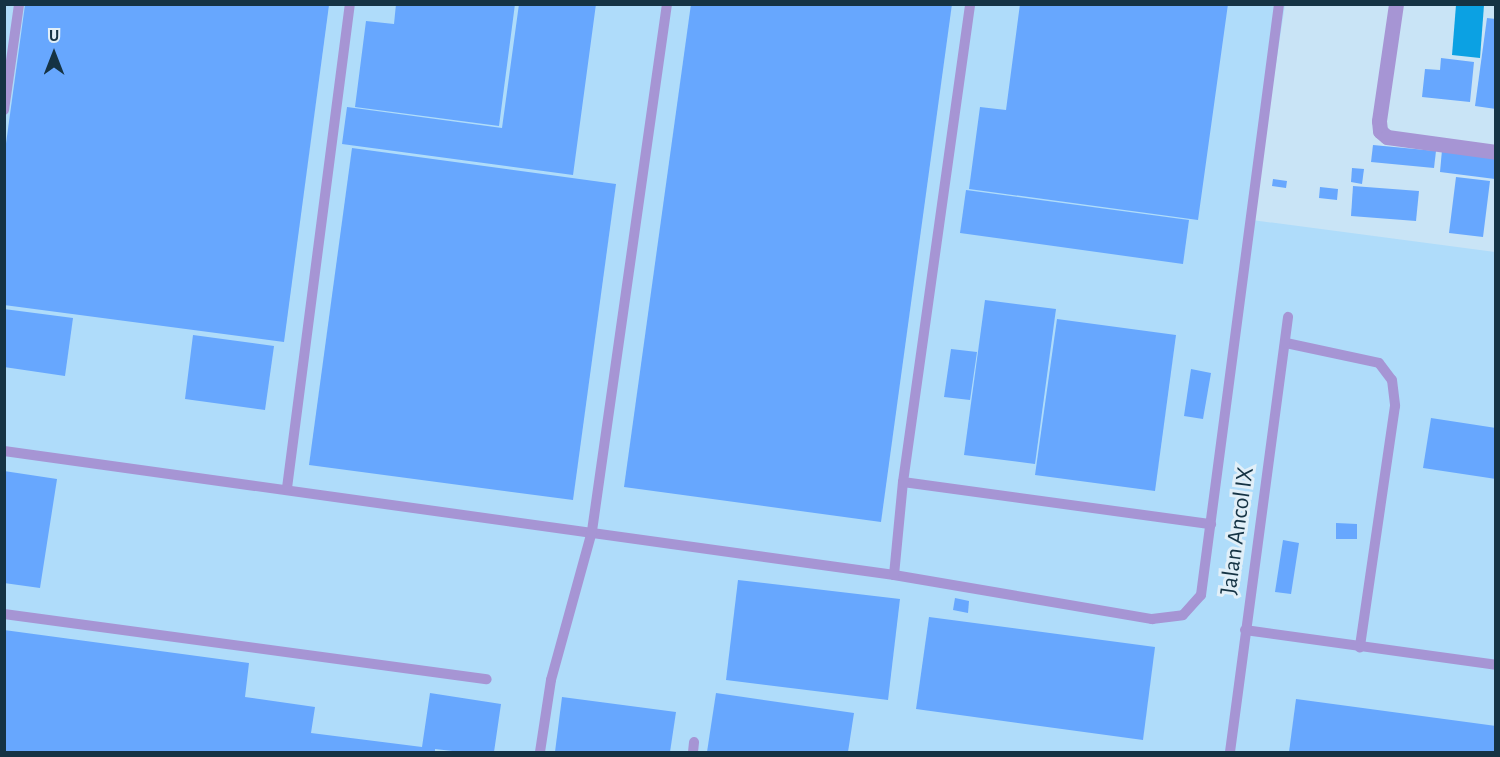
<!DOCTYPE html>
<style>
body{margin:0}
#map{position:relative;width:1500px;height:757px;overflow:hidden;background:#c9e4f6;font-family:"Alegreya Sans",sans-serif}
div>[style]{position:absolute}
.built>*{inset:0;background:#afdcfa}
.water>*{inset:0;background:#0ba1e3}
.building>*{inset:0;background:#67a7fe}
.service>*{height:10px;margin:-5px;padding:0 5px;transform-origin:5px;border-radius:5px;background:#a695d4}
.minor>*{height:15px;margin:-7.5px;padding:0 7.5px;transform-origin:7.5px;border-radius:7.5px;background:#a695d4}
span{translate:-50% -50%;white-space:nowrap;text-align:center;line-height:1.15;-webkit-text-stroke:6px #e1eff8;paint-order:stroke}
.street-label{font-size:24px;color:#153344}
.frame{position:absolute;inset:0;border:6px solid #153344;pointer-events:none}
.north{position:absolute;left:24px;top:24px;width:60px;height:60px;-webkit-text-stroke:4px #e1eff8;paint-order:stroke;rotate:0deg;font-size:16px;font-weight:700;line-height:24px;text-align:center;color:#153344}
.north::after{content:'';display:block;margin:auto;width:21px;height:27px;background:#153344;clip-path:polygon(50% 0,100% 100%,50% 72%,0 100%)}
</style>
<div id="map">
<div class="built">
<div style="clip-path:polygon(4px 5px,1285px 5px,1252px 220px,1495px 252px,1495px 752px,5px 752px)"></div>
</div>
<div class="water">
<div style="clip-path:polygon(1456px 5px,1484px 5px,1480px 58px,1452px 55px)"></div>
</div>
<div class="building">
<div style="clip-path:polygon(396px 4px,515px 4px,499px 126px,355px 107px,366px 21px,394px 24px)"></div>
<div style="clip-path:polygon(519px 4px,596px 4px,573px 175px,342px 144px,347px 107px,502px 128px)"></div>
<div style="clip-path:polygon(691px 4px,952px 4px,881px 522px,624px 487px)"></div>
<div style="clip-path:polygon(1020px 4px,1228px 4px,1198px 220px,969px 189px,980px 107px,1006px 110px)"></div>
<div style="clip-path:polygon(25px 5px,329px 5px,284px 342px,4px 305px,4px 158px)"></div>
<div style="clip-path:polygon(1487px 18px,1496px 19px,1496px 109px,1475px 106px)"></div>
<div style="clip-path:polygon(1441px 58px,1474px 62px,1470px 102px,1422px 97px,1425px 69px,1440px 70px)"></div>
<div style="clip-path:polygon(1373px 145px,1436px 151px,1434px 168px,1371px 162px)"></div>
<div style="clip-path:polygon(352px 148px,616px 184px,573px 500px,309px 465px)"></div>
<div style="clip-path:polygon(1442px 150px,1496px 156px,1495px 179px,1440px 172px)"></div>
<div style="clip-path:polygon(1352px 168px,1364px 169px,1362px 184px,1351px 182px)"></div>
<div style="clip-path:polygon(1456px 177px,1490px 181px,1483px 237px,1449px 233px)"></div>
<div style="clip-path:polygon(1273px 179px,1287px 181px,1286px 188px,1272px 186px)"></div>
<div style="clip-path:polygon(1353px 186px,1419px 191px,1416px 221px,1351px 216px)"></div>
<div style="clip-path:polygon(1320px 187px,1338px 189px,1337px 200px,1319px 198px)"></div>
<div style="clip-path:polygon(966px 190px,1189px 220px,1183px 264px,960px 233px)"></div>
<div style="clip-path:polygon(985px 300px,1056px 309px,1035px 464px,964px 455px)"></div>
<div style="clip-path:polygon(4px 309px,73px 318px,65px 376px,4px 367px)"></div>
<div style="clip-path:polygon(1057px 319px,1176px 335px,1155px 491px,1035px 475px)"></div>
<div style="clip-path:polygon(193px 335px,274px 346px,265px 410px,185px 399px)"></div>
<div style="clip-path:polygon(951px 349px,977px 352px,970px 400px,944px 397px)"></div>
<div style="clip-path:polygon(1191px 369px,1211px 373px,1203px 419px,1184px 416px)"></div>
<div style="clip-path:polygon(1431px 418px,1496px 428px,1496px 479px,1423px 468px)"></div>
<div style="clip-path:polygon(4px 471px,57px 479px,40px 588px,4px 583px)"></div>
<div style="clip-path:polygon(1336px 523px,1357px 524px,1357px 539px,1336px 539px)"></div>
<div style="clip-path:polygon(1283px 540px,1299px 543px,1291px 594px,1275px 592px)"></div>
<div style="clip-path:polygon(738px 580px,900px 599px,888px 700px,726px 680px)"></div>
<div style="clip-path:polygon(955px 598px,969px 601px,968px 613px,953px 610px)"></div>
<div style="clip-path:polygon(929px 617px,1155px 647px,1143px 740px,916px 709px)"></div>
<div style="clip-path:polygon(4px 630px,249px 663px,245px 697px,315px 707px,311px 733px,422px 747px,430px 693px,501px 704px,494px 752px,461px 752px,435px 749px,435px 752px,4px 752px)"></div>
<div style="clip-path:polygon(716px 693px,854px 713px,848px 752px,707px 752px)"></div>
<div style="clip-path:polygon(562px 697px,676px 712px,670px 752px,555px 752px)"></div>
<div style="clip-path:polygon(1296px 699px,1496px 726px,1496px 752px,1289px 752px)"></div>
</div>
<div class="service">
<div style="left:4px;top:110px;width:107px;rotate:-81.9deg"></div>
<div style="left:1286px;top:343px;width:95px;rotate:12.1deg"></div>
<div style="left:1379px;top:363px;width:21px;rotate:53deg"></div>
<div style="left:1392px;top:380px;width:26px;rotate:83deg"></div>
<div style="left:1395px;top:406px;width:244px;rotate:98.3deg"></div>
<div style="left:4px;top:451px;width:899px;rotate:7.93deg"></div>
<div style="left:894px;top:575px;width:262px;rotate:9.7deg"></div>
<div style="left:1152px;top:619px;width:31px;rotate:-7deg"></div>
<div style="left:1183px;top:615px;width:27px;rotate:-48deg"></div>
<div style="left:1201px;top:595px;width:596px;rotate:-82.48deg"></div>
<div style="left:903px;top:482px;width:311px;rotate:7.8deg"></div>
<div style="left:287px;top:488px;width:488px;rotate:-82.6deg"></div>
<div style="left:894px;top:575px;width:93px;rotate:-84.5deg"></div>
<div style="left:903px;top:482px;width:483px;rotate:-82deg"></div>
<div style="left:4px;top:614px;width:487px;rotate:7.7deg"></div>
<div style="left:1245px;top:630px;width:253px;rotate:7.9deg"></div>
<div style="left:540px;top:752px;width:73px;rotate:-81.3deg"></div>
<div style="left:551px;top:680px;width:155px;rotate:-74.6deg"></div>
<div style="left:592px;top:531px;width:532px;rotate:-81.9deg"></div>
<div style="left:693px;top:752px;width:10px;rotate:-84deg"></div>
<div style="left:1230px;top:752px;width:439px;rotate:-82.4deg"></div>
</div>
<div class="minor">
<div style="left:1396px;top:4px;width:118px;rotate:98.3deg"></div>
<div style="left:1379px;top:121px;width:10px;rotate:84deg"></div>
<div style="left:1380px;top:131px;width:9px;rotate:41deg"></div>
<div style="left:1387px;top:137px;width:110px;rotate:7.8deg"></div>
</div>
<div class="street-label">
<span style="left:1238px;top:531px;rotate:-82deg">Jalan Ancol IX</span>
</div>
<div class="frame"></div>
<div class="north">U</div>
</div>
